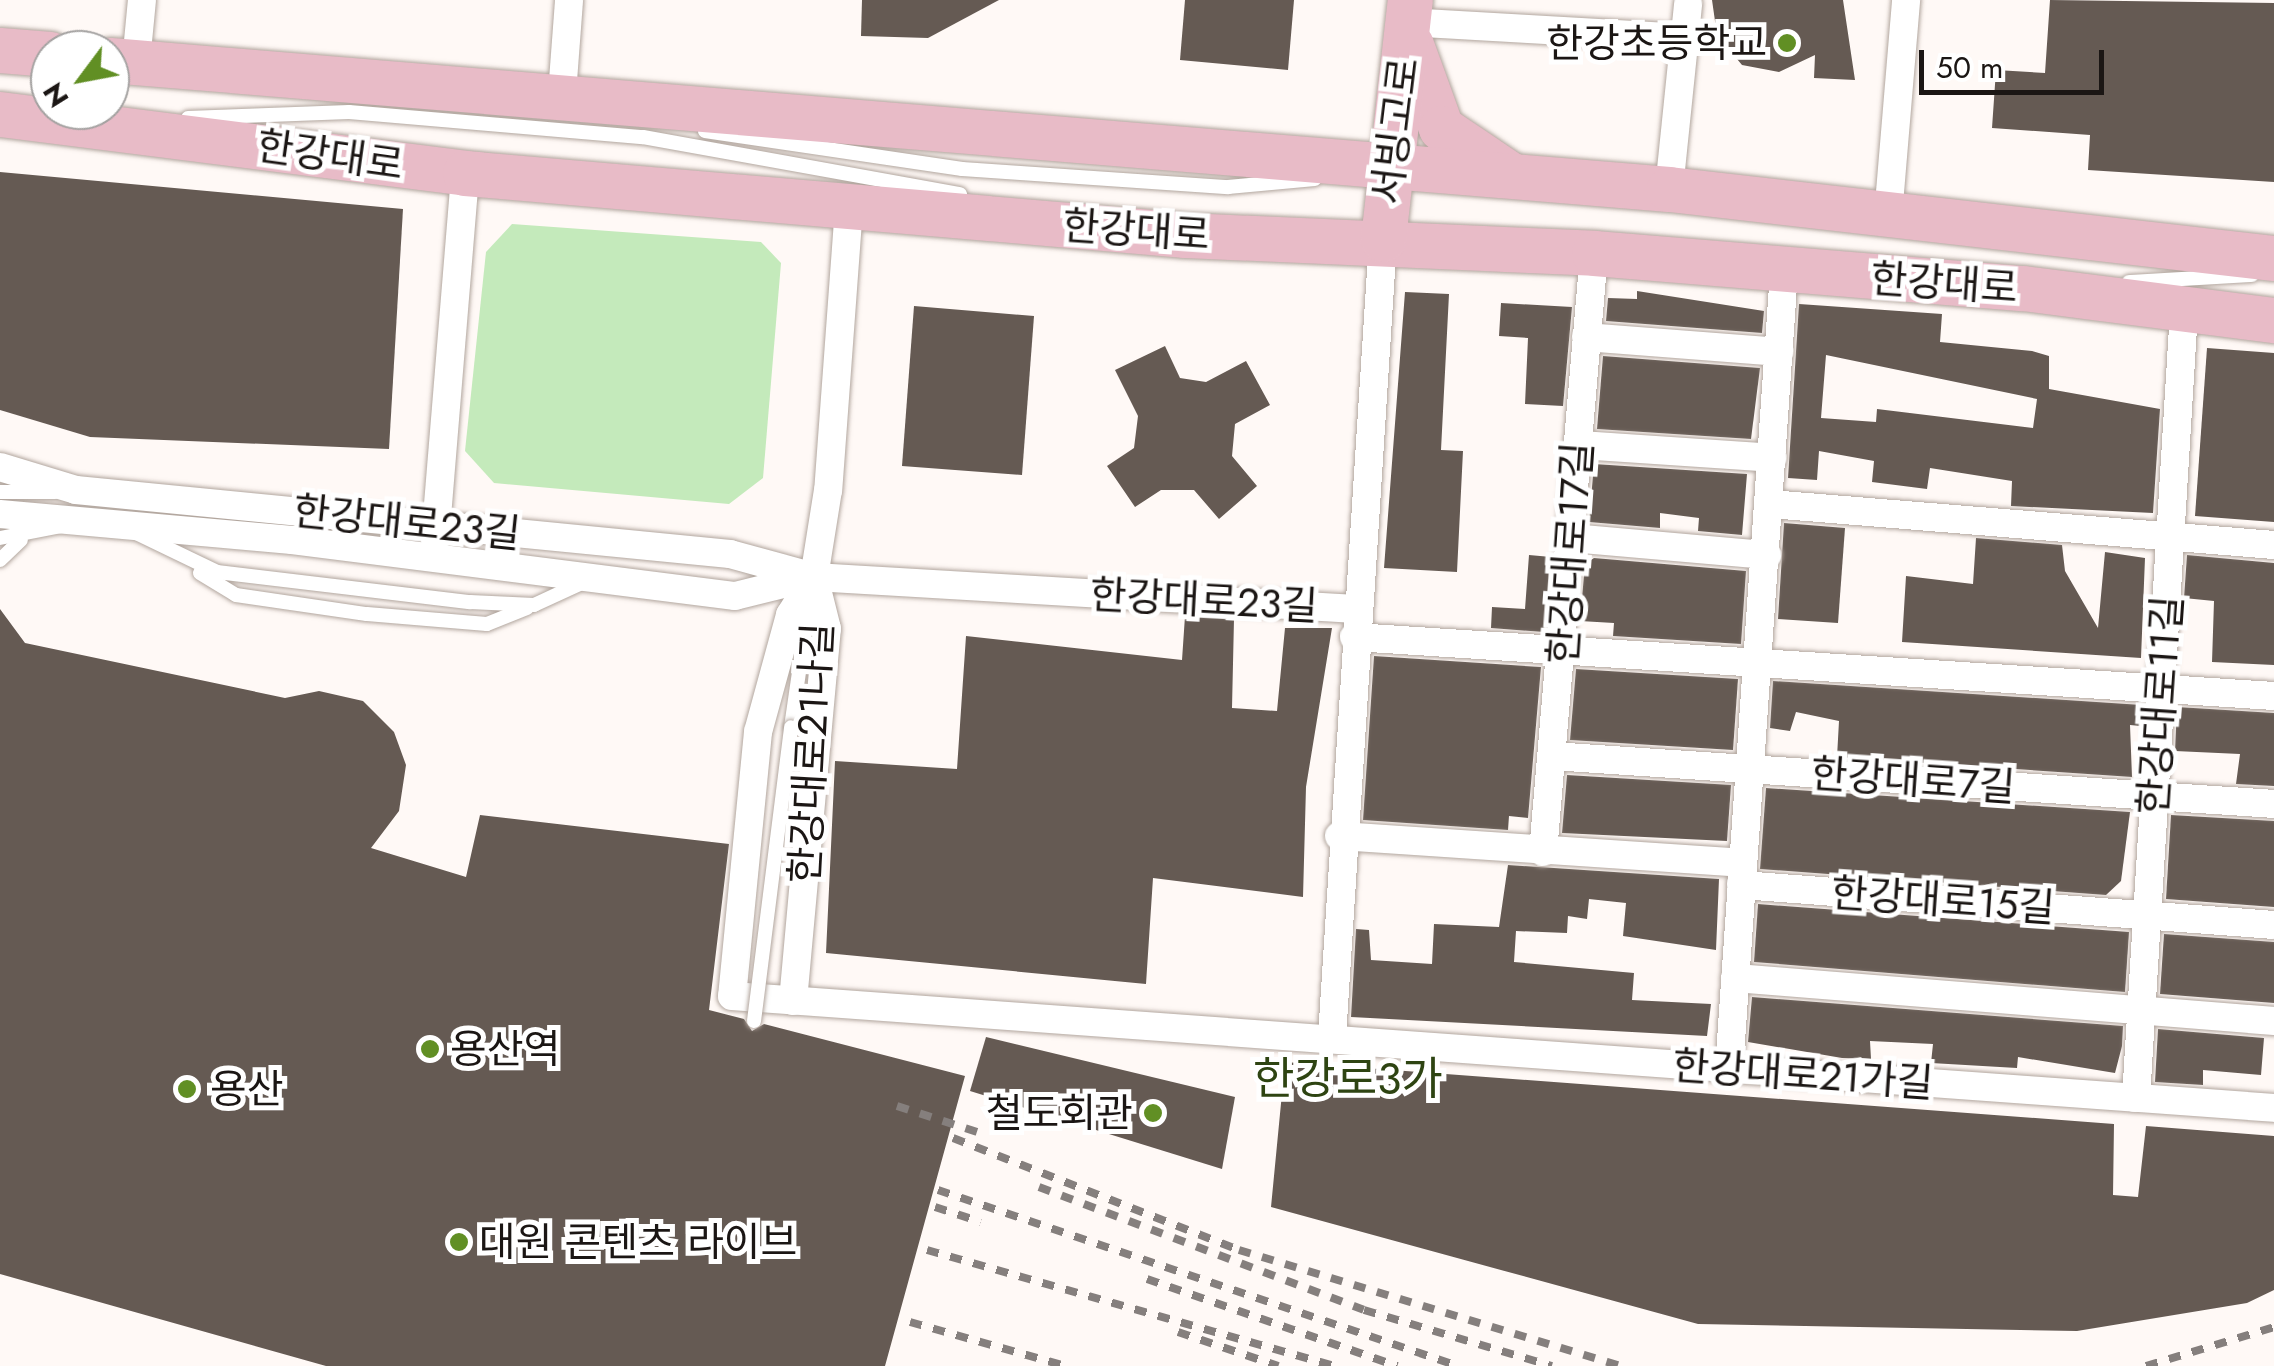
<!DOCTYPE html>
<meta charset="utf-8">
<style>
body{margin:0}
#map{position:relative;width:2274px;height:1366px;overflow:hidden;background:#fff9f6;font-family:Jost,"Noto Sans KR",sans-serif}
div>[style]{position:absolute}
.green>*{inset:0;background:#c4eabb}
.building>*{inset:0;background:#655a53}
.roads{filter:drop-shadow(0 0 2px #b2a69e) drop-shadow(0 0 2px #b2a69e)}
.service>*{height:14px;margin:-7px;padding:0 7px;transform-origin:7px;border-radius:7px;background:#fff}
.minor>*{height:28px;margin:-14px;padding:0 14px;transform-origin:14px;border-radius:14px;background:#fff}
.primary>*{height:45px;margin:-22.5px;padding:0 22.5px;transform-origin:22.5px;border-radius:22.5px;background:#e8bbc7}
.rail>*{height:8px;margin-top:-4px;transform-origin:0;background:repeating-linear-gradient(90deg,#857f7d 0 12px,transparent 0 24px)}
.bridges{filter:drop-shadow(0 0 2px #b2a69e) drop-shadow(0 0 2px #b2a69e)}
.service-bridge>*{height:14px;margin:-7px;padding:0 7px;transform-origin:7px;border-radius:7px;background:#fff}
.dots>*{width:28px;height:28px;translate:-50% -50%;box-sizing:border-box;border:5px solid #fff;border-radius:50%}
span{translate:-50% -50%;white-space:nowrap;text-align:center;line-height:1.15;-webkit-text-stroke:10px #fff;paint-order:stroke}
.poi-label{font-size:40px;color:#1b1614}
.right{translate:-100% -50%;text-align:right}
.left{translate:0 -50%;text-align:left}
.street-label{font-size:40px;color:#1b1614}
.quarter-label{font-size:45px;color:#2e4412}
.north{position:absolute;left:30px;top:30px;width:100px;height:100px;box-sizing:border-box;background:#fff;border:2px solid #a4a2a1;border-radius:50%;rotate:238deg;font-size:28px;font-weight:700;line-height:40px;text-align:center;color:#1b1614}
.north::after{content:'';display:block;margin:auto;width:35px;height:45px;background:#618f24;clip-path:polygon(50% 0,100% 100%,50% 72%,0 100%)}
.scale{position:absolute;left:1919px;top:50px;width:185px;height:45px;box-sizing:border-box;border:5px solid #1b1614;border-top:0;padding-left:12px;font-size:30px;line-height:35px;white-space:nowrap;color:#1b1614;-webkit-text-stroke:8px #fff;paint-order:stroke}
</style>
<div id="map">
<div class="green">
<div style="clip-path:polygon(512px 224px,761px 242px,781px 263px,763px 478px,729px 504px,494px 483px,465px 451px,486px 252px)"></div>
</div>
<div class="building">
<div style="clip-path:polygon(862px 0,999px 0,928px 38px,861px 36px)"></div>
<div style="clip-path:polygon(1185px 0,1294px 0,1288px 70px,1180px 60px)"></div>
<div style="clip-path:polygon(1712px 0,1843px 0,1855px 80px,1814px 78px,1815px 55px,1779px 72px,1742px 65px,1717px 35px)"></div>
<div style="clip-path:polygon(2050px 0,2274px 3px,2274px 182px,2088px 170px,2090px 135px,1992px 128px,1996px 70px,2045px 73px)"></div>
<div style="clip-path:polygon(0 172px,403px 209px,389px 449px,90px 437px,0 410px)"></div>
<div style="clip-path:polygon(1637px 291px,1764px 311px,1762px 333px,1606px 321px,1608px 298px,1637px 299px)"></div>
<div style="clip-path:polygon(1405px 292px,1449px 294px,1441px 450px,1463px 451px,1457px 572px,1384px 568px)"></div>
<div style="clip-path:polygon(1501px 303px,1572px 307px,1563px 406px,1525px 404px,1528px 338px,1499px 336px)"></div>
<div style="clip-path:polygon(evenodd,1799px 304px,1942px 314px,1940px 342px,2032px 351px,2049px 356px,2049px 389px,2160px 409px,2153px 513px,2011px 506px,2012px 481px,1930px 468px,1927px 489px,1872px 482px,1874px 461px,1819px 451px,1817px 480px,1788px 478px,1799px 304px,1826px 355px,2037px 399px,2033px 428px,1877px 409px,1876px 422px,1821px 418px,1826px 355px)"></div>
<div style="clip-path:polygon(914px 306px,1034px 316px,1022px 475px,902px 466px)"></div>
<div style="clip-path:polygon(1165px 346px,1180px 378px,1206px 382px,1246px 361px,1270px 405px,1235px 424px,1232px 456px,1257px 486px,1219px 519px,1194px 490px,1161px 490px,1135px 507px,1107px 466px,1134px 448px,1138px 416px,1115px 370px)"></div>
<div style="clip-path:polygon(2207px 348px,2274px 353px,2274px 522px,2195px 516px)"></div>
<div style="clip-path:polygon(1603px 356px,1760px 368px,1751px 439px,1597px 429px)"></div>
<div style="clip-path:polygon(1594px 464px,1747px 474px,1742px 535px,1698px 531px,1699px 518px,1660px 513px,1660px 528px,1589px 522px)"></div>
<div style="clip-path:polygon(1784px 523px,1845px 528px,1838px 623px,1778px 619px)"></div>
<div style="clip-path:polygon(1976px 538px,2062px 545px,2065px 571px,2098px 628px,2105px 552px,2145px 558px,2141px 658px,1902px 642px,1906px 576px,1973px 584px)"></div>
<div style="clip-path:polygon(1529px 555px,1551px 557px,1544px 632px,1491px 628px,1492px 607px,1525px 609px)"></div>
<div style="clip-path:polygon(2187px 555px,2274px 563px,2274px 665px,2212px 662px,2214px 601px,2184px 598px)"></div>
<div style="clip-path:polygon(1594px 558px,1746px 571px,1741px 644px,1613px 636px,1614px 623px,1580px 621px,1585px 564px)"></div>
<div style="clip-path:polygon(0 609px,25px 643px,285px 698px,319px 691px,363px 701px,394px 732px,406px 765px,399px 811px,371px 848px,466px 877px,480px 815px,729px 844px,709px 1010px,744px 1019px,752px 1031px,764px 1024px,965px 1076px,885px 1366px,326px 1366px,0 1274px)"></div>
<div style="clip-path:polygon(1185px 616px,1234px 619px,1232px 708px,1277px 711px,1285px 628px,1332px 628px,1306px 787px,1303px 897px,1153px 878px,1146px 984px,826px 953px,835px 761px,957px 769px,966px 636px,1182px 660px)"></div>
<div style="clip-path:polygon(1374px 656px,1541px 667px,1528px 818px,1509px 816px,1508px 830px,1363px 820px)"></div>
<div style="clip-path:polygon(1576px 669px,1738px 679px,1733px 750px,1570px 740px)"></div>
<div style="clip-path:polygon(1773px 681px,2142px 705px,2141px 726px,2130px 725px,2132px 777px,1837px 757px,1839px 721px,1796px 712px,1790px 731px,1770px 728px)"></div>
<div style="clip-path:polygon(2177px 707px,2274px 713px,2274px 786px,2236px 784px,2240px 754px,2175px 751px)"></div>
<div style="clip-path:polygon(1567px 775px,1731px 785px,1727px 841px,1562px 833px)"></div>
<div style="clip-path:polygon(1766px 788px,2130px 812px,2121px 881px,2106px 895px,1760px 869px)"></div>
<div style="clip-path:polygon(2171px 815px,2274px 821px,2274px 907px,2166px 899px)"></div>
<div style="clip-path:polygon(1508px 865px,1719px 879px,1716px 950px,1623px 936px,1626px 903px,1589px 899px,1587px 919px,1568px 916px,1567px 933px,1516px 931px,1514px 962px,1634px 973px,1632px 1000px,1711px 1004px,1707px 1036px,1351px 1017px,1356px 929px,1369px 930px,1371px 960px,1432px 964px,1434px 924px,1499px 927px)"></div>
<div style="clip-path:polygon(1758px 904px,2129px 932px,2125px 992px,1754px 962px)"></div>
<div style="clip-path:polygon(2164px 934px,2274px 942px,2274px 1003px,2160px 994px)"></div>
<div style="clip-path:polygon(1752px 997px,2123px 1026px,2122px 1046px,2115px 1073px,2018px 1057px,2017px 1068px,1931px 1063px,1933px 1044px,1870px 1041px,1871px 1059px,1842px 1058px,1748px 1042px)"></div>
<div style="clip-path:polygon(2158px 1029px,2264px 1038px,2261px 1075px,2203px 1070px,2203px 1085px,2155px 1082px)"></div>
<div style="clip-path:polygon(986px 1037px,1235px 1097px,1222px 1169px,970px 1091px)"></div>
<div style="clip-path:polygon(1285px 1062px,2114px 1124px,2113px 1195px,2138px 1197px,2146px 1126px,2274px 1136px,2274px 1290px,2247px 1303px,2077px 1331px,1698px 1324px,1271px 1207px)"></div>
</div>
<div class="roads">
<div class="service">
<div style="left:188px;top:118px;width:161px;rotate:-2.1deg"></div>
<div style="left:349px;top:112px;width:295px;rotate:4.9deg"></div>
<div style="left:643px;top:137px;width:322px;rotate:10.2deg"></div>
<div style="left:705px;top:131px;width:260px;rotate:8.4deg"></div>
<div style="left:962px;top:169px;width:267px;rotate:3.9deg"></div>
<div style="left:1228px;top:187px;width:87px;rotate:-5.3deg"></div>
<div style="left:2129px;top:282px;width:123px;rotate:-3.3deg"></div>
<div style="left:0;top:492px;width:55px"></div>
<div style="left:134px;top:532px;width:92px;rotate:25.7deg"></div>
<div style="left:217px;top:572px;width:255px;rotate:6.8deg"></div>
<div style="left:470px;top:602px;width:64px;rotate:2.7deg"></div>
<div style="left:534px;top:605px;width:57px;rotate:-24.8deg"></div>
<div style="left:0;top:538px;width:63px;rotate:-11deg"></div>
<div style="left:0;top:560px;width:29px;rotate:-44deg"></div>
<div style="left:200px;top:573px;width:42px;rotate:31.4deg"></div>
<div style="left:236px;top:595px;width:132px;rotate:8.3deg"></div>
<div style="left:367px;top:614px;width:120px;rotate:4.8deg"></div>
<div style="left:487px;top:624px;width:43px;rotate:-21.8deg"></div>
<div style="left:791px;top:727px;width:131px;rotate:-81.7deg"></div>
</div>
<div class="minor">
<div style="left:1407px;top:22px;width:278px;rotate:3.3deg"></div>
<div style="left:136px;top:62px;width:62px;rotate:-84.5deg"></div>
<div style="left:562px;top:94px;width:94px;rotate:-85.7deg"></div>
<div style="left:1669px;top:189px;width:186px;rotate:-84.1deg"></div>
<div style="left:849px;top:207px;width:284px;rotate:94.2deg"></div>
<div style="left:828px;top:490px;width:88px;rotate:99.1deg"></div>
<div style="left:814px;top:577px;width:45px;rotate:122.3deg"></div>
<div style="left:790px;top:615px;width:121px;rotate:105.3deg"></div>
<div style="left:758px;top:732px;width:265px;rotate:95.6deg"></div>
<div style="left:732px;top:996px;width:1546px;rotate:4.15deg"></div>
<div style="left:1888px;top:216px;width:217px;rotate:-85.2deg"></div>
<div style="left:1586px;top:337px;width:194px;rotate:4.4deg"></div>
<div style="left:1579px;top:445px;width:194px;rotate:3.8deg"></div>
<div style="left:0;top:467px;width:79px;rotate:16.8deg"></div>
<div style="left:76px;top:490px;width:657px;rotate:5.59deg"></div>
<div style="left:730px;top:554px;width:87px;rotate:15.3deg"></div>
<div style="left:814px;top:577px;width:543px;rotate:3.38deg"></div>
<div style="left:1770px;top:504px;width:506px;rotate:4.65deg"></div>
<div style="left:0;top:514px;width:293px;rotate:5.1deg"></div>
<div style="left:292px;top:540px;width:447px;rotate:7.2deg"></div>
<div style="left:735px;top:596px;width:79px;rotate:-13.9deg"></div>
<div style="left:1571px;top:538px;width:197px;rotate:5deg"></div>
<div style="left:435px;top:541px;width:369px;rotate:-85.3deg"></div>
<div style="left:1354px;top:637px;width:922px;rotate:3.67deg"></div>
<div style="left:1552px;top:756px;width:724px;rotate:3.8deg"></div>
<div style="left:1339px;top:836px;width:404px;rotate:3.8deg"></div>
<div style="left:1543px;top:852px;width:601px;rotate:-85.13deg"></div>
<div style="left:1741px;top:885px;width:534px;rotate:4.29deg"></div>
<div style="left:1735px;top:978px;width:541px;rotate:4.56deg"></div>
<div style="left:793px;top:1001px;width:374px;rotate:-84.8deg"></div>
<div style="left:827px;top:629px;width:54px;rotate:-104deg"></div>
<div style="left:1332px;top:1037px;width:800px;rotate:-86.34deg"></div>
<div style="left:1729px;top:1070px;width:801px;rotate:-86.06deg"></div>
<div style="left:2136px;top:1098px;width:787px;rotate:-86.51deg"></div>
</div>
<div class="primary">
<div style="left:1411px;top:45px;width:88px;rotate:70.1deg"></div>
<div style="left:1441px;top:128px;width:81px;rotate:33.9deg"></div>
<div style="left:0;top:50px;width:50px;rotate:4.6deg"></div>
<div style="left:110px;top:60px;width:1564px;rotate:4.73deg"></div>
<div style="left:1669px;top:189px;width:609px;rotate:6.51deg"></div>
<div style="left:0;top:114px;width:469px;rotate:7.2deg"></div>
<div style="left:465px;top:173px;width:723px;rotate:4.92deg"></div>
<div style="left:1185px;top:235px;width:409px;rotate:2.5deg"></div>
<div style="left:1594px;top:253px;width:430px;rotate:4.7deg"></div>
<div style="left:2023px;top:288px;width:253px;rotate:7.3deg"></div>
<div style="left:1383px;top:239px;width:241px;rotate:-83.6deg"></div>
</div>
</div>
<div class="rail">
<div style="left:897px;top:1106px;width:90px;rotate:18deg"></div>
<div style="left:953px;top:1138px;width:307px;rotate:21.4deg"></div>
<div style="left:1239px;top:1250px;width:399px;rotate:16.9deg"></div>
<div style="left:1039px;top:1187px;width:347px;rotate:20.7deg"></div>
<div style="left:1364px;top:1310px;width:196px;rotate:16.6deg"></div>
<div style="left:938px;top:1190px;width:549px;rotate:18.7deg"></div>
<div style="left:935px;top:1207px;width:48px;rotate:18.1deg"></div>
<div style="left:927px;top:1250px;width:423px;rotate:15.9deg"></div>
<div style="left:1147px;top:1279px;width:265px;rotate:19.2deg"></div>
<div style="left:910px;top:1322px;width:162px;rotate:15.8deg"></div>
<div style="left:1178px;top:1332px;width:106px;rotate:18.8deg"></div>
<div style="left:2146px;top:1366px;width:134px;rotate:-16.9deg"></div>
</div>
<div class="bridges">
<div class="service-bridge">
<div style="left:754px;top:1021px;width:296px;rotate:-82.8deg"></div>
</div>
</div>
<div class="dots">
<div style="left:1787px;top:43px;background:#618f24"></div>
<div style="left:430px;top:1049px;background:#618f24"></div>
<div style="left:187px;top:1089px;background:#618f24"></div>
<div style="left:1153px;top:1113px;background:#618f24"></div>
<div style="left:459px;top:1242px;background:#618f24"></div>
</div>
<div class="poi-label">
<span class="right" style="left:1767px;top:43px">한강초등학교</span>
<span class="left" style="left:450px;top:1049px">용산역</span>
<span class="left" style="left:210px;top:1089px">용산</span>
<span class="right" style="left:1133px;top:1113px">철도회관</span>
<span class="left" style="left:479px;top:1242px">대원 콘텐츠 라이브</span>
</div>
<div class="street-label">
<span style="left:1395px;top:131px;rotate:-83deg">서빙고로</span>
<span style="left:330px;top:155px;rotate:8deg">한강대로</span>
<span style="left:1136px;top:230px;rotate:4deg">한강대로</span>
<span style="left:1944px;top:283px;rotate:4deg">한강대로</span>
<span style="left:407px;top:522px;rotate:6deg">한강대로23길</span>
<span style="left:1570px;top:553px;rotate:-86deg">한강대로17길</span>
<span style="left:1204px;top:600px;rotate:3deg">한강대로23길</span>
<span style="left:2160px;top:705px;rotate:-86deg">한강대로11길</span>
<span style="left:811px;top:753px;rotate:-87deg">한강대로21나길</span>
<span style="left:1913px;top:780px;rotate:4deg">한강대로7길</span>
<span style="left:1943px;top:900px;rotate:4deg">한강대로15길</span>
<span style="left:1803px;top:1074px;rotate:4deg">한강대로21가길</span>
</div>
<div class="quarter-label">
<span style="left:1348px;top:1079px">한강로3가</span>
</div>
<div class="north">N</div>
<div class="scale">50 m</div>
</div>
